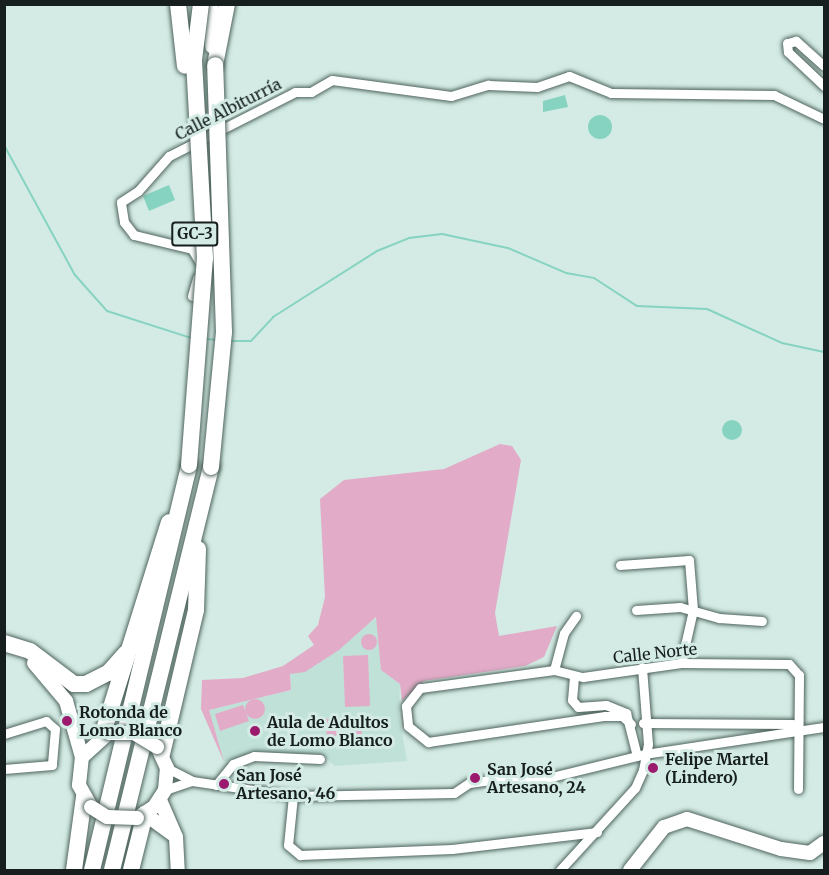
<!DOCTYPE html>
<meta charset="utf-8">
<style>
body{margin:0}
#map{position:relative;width:829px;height:875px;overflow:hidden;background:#d3ebe4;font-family:Merriweather,serif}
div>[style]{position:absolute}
.built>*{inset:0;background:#c0e1d8}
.green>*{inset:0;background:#e2abc7}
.round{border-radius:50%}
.water>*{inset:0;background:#87d3c1}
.stream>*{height:2px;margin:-1px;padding:0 1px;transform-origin:1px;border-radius:1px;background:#87d3c1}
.roads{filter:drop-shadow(0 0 2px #4f645e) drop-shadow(0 0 2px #4f645e)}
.street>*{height:9px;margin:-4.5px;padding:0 4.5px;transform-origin:4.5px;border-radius:4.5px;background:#fff}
.secondary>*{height:14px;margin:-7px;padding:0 7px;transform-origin:7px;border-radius:7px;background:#fff}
.highway>*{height:16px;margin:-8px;padding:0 8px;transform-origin:8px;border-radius:8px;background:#fff}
.bridges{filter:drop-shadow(0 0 2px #4f645e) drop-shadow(0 0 2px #4f645e)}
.secondary-bridge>*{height:14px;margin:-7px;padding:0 7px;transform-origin:7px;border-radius:7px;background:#fff}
.highway-bridge>*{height:16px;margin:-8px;padding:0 8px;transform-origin:8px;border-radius:8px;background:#fff}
.dots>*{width:16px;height:16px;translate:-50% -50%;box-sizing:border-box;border:3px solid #d3ebe4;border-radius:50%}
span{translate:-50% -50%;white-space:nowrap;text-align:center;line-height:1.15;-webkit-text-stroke:6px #d3ebe4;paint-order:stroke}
.shield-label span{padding:2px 4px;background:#d3ebe4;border:2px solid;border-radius:4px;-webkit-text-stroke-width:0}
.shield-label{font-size:15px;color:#161f1d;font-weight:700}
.street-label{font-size:16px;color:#161f1d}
.poi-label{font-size:16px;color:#161f1d;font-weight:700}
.left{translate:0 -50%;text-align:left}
.frame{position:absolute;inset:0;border:6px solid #161f1d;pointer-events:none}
</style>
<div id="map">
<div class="built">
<div style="clip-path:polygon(377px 617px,381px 670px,400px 683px,399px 716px,407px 761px,335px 766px,324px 756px,256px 752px,224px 762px,208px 710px,291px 690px,290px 674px,316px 665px)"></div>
</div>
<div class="green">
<div style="clip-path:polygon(500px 444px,512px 446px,521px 460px,495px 613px,499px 636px,557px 626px,544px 657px,525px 666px,424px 681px,402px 701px,400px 684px,381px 670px,376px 617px,339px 650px,305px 672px,290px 674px,291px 690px,209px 710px,224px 762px,201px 709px,202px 680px,243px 678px,283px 666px,314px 645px,308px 636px,318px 625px,325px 597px,320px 499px,344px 480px,444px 469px)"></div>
<div class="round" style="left:361px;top:634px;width:16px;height:16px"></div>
<div style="clip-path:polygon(368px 655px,370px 706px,345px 707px,343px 656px)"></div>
<div class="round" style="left:245px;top:699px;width:20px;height:20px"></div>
<div style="clip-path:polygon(243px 705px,249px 721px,220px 731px,215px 714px)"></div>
<div style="clip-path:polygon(360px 716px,362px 734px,327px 737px,325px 719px)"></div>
</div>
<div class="water">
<div style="clip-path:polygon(565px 95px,568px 107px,543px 112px,543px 101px)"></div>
<div class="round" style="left:588px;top:115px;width:24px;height:24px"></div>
<div style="clip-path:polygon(169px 185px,175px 200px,149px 211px,143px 196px)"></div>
<div class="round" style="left:722px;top:420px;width:20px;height:20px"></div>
</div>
<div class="stream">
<div style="left:4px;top:145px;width:148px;rotate:61.4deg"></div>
<div style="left:75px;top:275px;width:48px;rotate:48.4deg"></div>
<div style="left:107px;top:311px;width:88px;rotate:17.8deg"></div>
<div style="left:206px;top:339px;width:12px;rotate:5deg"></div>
<div style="left:230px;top:341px;width:21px"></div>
<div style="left:251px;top:341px;width:33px;rotate:-47deg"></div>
<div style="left:273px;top:317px;width:123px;rotate:-32.4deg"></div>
<div style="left:377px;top:251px;width:35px;rotate:-22deg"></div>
<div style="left:409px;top:238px;width:33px;rotate:-7deg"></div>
<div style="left:442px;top:234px;width:67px;rotate:12deg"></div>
<div style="left:508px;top:248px;width:63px;rotate:23.3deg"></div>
<div style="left:566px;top:273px;width:28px;rotate:10deg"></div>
<div style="left:594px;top:278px;width:51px;rotate:33.1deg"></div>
<div style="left:637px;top:306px;width:70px;rotate:2.5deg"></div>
<div style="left:707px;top:309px;width:82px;rotate:24.4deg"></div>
<div style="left:782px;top:343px;width:43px;rotate:12.1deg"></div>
</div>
<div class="roads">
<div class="street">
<div style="left:824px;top:66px;width:38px;rotate:-138deg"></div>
<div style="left:796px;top:41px;width:9px;rotate:167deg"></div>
<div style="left:787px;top:43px;width:9px;rotate:84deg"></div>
<div style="left:788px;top:52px;width:50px;rotate:43.4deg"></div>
<div style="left:199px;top:261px;width:14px;rotate:-120deg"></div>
<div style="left:192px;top:249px;width:60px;rotate:-166.4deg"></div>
<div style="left:134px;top:235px;width:16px;rotate:-128deg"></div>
<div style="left:124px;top:222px;width:20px;rotate:-99deg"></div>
<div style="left:121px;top:202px;width:20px;rotate:-33deg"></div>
<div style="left:138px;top:191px;width:47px;rotate:-48.5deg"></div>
<div style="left:169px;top:156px;width:141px;rotate:-26.9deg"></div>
<div style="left:295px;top:92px;width:16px"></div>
<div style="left:311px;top:92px;width:24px;rotate:-30deg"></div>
<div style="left:332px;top:80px;width:120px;rotate:7.7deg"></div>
<div style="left:451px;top:96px;width:39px;rotate:-17deg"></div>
<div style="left:488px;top:85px;width:49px;rotate:2.3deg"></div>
<div style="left:537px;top:87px;width:34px;rotate:-19deg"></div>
<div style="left:569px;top:76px;width:45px;rotate:22deg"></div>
<div style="left:611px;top:93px;width:163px;rotate:0.7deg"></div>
<div style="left:774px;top:95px;width:55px;rotate:25.6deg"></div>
<div style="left:192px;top:296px;width:19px;rotate:-74deg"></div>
<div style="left:620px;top:565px;width:69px;rotate:-4.1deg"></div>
<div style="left:689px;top:560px;width:50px;rotate:85.4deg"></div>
<div style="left:693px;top:610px;width:54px;rotate:102.8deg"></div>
<div style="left:636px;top:610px;width:44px;rotate:-3.9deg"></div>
<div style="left:680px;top:607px;width:41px;rotate:15.8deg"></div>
<div style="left:719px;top:618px;width:43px;rotate:4deg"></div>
<div style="left:554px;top:670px;width:135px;rotate:172.3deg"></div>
<div style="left:420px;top:688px;width:23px;rotate:128deg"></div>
<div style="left:406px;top:706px;width:20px;rotate:84deg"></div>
<div style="left:408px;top:726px;width:26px;rotate:39deg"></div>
<div style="left:428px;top:742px;width:179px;rotate:-8.4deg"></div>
<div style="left:605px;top:716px;width:17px"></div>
<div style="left:622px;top:716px;width:12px;rotate:42deg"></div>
<div style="left:554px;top:670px;width:30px;rotate:14deg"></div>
<div style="left:583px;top:677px;width:99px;rotate:-8.1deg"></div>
<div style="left:681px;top:663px;width:108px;rotate:0.5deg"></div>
<div style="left:789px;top:664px;width:15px;rotate:48deg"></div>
<div style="left:799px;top:675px;width:114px;rotate:90.5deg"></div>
<div style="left:554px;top:670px;width:38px;rotate:-75deg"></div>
<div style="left:564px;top:633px;width:21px;rotate:-55deg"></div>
<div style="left:574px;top:677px;width:23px;rotate:95deg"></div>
<div style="left:572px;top:700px;width:9px;rotate:49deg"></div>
<div style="left:578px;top:707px;width:28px;rotate:-4deg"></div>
<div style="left:606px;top:705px;width:22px;rotate:22deg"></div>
<div style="left:626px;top:713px;width:44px;rotate:75.7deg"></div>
<div style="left:643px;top:723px;width:149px;rotate:0.4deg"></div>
<div style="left:792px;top:724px;width:8px;rotate:45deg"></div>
<div style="left:4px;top:734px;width:44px;rotate:-17.2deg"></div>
<div style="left:46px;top:721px;width:12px;rotate:42deg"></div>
<div style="left:55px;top:729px;width:36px;rotate:95deg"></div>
<div style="left:52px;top:765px;width:48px;rotate:175.2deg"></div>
<div style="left:167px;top:768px;width:28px;rotate:27deg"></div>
<div style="left:192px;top:781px;width:102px;rotate:8.4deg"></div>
<div style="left:293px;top:796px;width:161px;rotate:-1.1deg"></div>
<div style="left:454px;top:793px;width:18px;rotate:-34deg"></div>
<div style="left:469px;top:783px;width:44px;rotate:-7.8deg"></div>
<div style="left:513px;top:777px;width:19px;rotate:16deg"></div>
<div style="left:531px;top:782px;width:117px;rotate:-13.8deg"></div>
<div style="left:645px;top:754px;width:181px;rotate:-8.6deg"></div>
<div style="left:216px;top:785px;width:27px;rotate:-51deg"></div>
<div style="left:233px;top:764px;width:22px;rotate:-21deg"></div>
<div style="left:254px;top:756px;width:66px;rotate:2.6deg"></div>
<div style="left:165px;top:790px;width:28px;rotate:-19deg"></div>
<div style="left:293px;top:796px;width:49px;rotate:95.8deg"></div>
<div style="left:288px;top:845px;width:16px;rotate:40deg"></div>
<div style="left:300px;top:855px;width:152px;rotate:-2.3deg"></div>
<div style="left:452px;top:849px;width:146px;rotate:-6.7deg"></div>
<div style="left:560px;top:870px;width:111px;rotate:-47.6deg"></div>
<div style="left:635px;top:788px;width:20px;rotate:-66deg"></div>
<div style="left:643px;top:770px;width:26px;rotate:-79deg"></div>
<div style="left:648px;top:744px;width:77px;rotate:-94.5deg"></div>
</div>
<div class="secondary">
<div style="left:34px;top:663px;width:50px;rotate:49.9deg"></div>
<div style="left:66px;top:701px;width:58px;rotate:74.1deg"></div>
<div style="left:160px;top:800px;width:40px;rotate:66.6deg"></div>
<div style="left:176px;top:837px;width:33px;rotate:87deg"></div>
<div style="left:90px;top:805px;width:23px;rotate:-119deg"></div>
<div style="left:79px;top:785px;width:28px;rotate:-84deg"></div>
<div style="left:82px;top:757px;width:36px;rotate:-42deg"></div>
<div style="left:145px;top:814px;width:37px;rotate:36deg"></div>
<div style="left:137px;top:818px;width:20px;rotate:-33deg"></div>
<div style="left:154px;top:807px;width:20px;rotate:-57deg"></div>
<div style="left:165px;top:790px;width:22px;rotate:-85deg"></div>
<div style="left:167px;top:768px;width:23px;rotate:-115deg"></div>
<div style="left:630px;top:870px;width:55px;rotate:-51.7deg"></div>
<div style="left:664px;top:827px;width:24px;rotate:-19deg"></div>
<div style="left:687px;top:819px;width:99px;rotate:17.7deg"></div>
<div style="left:781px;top:849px;width:29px;rotate:8deg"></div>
<div style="left:810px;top:853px;width:17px;rotate:-36deg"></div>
</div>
<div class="highway">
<div style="left:210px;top:4px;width:42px;rotate:85.9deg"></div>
<div style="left:215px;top:65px;width:62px;rotate:-78.9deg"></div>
<div style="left:4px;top:643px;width:27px;rotate:17deg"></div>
<div style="left:30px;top:651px;width:55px;rotate:36.9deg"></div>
<div style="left:74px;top:684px;width:12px"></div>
<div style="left:86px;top:684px;width:25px;rotate:-27deg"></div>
<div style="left:108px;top:673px;width:27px;rotate:-48deg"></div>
<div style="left:102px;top:736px;width:224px;rotate:-72.6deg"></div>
<div style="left:162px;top:754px;width:148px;rotate:-76.7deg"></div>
<div style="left:196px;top:610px;width:61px;rotate:-88.1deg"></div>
<div style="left:74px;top:870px;width:74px;rotate:-82.2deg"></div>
<div style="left:92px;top:870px;width:416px;rotate:-76.5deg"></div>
<div style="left:112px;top:870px;width:415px;rotate:-76.2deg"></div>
<div style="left:131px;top:870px;width:58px;rotate:-76deg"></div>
</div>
</div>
<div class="bridges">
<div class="secondary-bridge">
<div style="left:109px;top:733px;width:25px"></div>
<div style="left:134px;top:733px;width:27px;rotate:31deg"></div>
<div style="left:91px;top:807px;width:19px;rotate:32deg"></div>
<div style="left:107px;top:817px;width:30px;rotate:2deg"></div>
</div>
<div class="highway-bridge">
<div style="left:178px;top:4px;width:62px;rotate:83.6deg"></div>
<div style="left:189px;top:465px;width:208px;rotate:-85.6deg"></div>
<div style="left:205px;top:258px;width:198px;rotate:-93.2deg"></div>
<div style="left:194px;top:60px;width:56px;rotate:-82.9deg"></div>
<div style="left:211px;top:467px;width:136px;rotate:-84.5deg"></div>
<div style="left:224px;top:332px;width:267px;rotate:-91.9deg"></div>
</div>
</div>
<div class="dots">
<div style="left:67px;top:721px;background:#9b1a6e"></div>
<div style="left:255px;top:731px;background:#9b1a6e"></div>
<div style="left:653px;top:768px;background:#9b1a6e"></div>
<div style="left:475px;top:778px;background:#9b1a6e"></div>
<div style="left:224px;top:784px;background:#9b1a6e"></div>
</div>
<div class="shield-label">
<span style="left:195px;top:234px">GC-3</span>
</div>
<div class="street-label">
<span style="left:228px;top:109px;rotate:-27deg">Calle Albiturría</span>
<span style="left:655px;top:653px;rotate:-6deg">Calle Norte</span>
</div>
<div class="poi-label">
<span class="left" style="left:79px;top:721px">Rotonda de<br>Lomo Blanco</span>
<span class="left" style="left:267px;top:731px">Aula de Adultos<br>de Lomo Blanco</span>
<span class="left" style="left:665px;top:768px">Felipe Martel<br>(Lindero)</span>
<span class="left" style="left:487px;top:778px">San José<br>Artesano, 24</span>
<span class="left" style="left:236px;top:784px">San José<br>Artesano, 46</span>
</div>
<div class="frame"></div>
</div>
